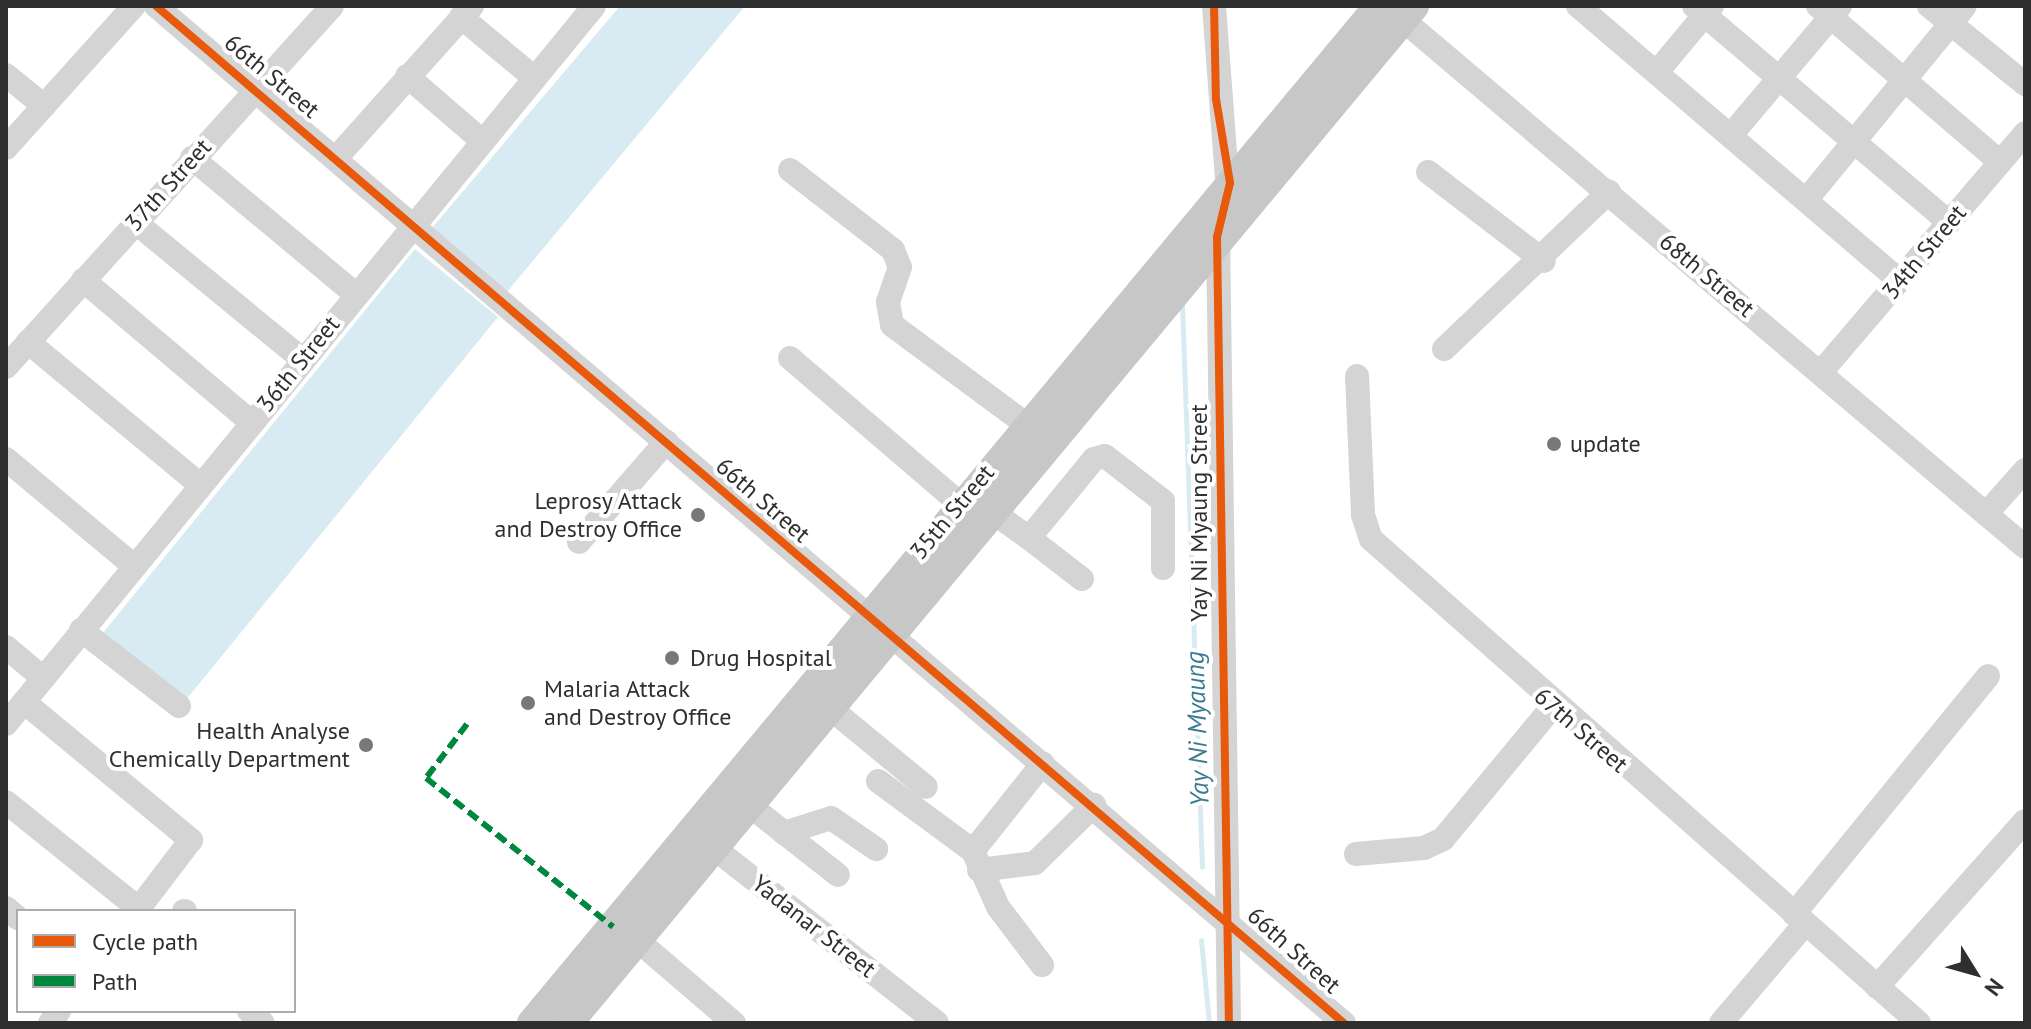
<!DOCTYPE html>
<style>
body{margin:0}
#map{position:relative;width:2031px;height:1029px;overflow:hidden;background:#fff;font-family:"PT Sans",sans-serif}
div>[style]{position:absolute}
.water>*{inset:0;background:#d8ebf2}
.stream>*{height:5px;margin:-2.5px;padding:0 2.5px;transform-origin:2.5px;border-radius:2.5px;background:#d8ebf2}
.minor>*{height:24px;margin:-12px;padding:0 12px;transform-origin:12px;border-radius:12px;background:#d4d4d4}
.major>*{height:30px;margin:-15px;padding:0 15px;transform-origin:15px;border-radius:15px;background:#c7c7c7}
.quiet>*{height:6px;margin-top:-3px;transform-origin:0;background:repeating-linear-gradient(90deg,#00873e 0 12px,transparent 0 18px)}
.cycleway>*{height:8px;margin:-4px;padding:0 4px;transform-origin:4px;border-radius:4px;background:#e8590c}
.dots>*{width:22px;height:22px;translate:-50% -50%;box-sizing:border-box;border:4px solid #fff;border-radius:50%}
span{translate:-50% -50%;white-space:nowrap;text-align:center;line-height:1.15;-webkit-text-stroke:8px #fff;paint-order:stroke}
.street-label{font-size:24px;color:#2f2f2f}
.poi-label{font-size:24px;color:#2f2f2f}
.left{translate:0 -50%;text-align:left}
.right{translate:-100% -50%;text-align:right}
.water-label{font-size:26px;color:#3b7b92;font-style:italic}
.frame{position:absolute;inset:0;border:8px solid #2f2f2f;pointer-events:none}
.legend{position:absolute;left:16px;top:909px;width:280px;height:104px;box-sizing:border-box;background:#fff;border:2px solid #acacac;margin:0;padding:10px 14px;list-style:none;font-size:24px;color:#2f2f2f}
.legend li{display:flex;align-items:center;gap:16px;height:40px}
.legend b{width:40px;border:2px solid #acacac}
.north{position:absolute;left:1935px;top:933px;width:80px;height:80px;-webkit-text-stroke:6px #fff;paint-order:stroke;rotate:127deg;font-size:22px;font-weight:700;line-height:32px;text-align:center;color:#2f2f2f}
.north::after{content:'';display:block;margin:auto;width:28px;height:36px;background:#2f2f2f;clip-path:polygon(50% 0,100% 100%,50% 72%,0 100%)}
</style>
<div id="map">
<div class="water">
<div style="clip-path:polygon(620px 6px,745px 6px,507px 292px,432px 228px)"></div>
<div style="clip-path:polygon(415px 249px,498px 317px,185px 701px,102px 634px)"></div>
</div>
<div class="stream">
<div style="left:1182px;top:304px;width:563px;rotate:87.97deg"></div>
<div style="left:1201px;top:940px;width:83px;rotate:84.5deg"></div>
</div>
<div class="minor">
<div style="left:156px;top:6px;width:1564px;rotate:40.57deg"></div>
<div style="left:1214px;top:6px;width:189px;rotate:85.7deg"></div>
<div style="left:1578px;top:6px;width:422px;rotate:40.5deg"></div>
<div style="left:1694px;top:6px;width:334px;rotate:40.3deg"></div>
<div style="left:1818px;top:6px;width:240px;rotate:40.6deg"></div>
<div style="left:1929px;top:6px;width:124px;rotate:39.1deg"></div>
<div style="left:1389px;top:8px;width:834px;rotate:40.28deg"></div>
<div style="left:461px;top:17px;width:92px;rotate:39.7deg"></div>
<div style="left:1657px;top:72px;width:86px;rotate:-50.2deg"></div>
<div style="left:6px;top:75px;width:49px;rotate:39.2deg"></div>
<div style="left:407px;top:76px;width:96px;rotate:40.8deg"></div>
<div style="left:1731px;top:135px;width:169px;rotate:-49.8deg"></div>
<div style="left:6px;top:148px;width:191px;rotate:-48deg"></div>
<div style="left:337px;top:157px;width:203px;rotate:-48.2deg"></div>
<div style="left:192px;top:158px;width:212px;rotate:39.8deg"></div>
<div style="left:790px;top:170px;width:130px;rotate:37.8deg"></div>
<div style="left:893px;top:250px;width:18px;rotate:68deg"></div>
<div style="left:900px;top:267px;width:37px;rotate:109deg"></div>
<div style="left:888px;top:302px;width:23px;rotate:80deg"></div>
<div style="left:892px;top:325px;width:167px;rotate:36.5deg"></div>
<div style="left:1428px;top:172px;width:146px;rotate:37.5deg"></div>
<div style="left:1807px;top:199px;width:249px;rotate:-50.7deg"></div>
<div style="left:135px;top:222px;width:216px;rotate:39.4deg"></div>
<div style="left:1218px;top:234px;width:789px;rotate:89.2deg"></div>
<div style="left:83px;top:280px;width:220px;rotate:40.2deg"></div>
<div style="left:28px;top:342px;width:224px;rotate:39.7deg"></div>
<div style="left:1444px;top:349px;width:228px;rotate:-43.6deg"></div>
<div style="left:790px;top:358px;width:223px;rotate:40.6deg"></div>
<div style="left:6px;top:367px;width:486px;rotate:-47.9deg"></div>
<div style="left:1822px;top:371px;width:313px;rotate:-49.5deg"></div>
<div style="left:1357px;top:376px;width:139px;rotate:87.5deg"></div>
<div style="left:1363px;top:515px;width:25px;rotate:72deg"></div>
<div style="left:1371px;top:539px;width:731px;rotate:41.45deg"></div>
<div style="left:6px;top:459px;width:167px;rotate:39.9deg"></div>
<div style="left:990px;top:510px;width:48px;rotate:35.7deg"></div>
<div style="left:1029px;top:538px;width:102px;rotate:-50.6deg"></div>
<div style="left:1094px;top:459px;width:11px;rotate:-15deg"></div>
<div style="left:1105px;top:456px;width:73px;rotate:37.8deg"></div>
<div style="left:1163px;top:501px;width:67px;rotate:90deg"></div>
<div style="left:1986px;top:514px;width:59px;rotate:-48.4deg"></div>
<div style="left:1029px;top:538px;width:67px;rotate:37.7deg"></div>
<div style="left:579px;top:542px;width:133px;rotate:-49deg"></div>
<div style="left:81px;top:630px;width:124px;rotate:37.8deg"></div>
<div style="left:6px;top:647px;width:48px;rotate:40deg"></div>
<div style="left:24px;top:702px;width:217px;rotate:39.6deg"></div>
<div style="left:191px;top:840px;width:89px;rotate:127.3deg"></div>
<div style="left:830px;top:708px;width:124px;rotate:39.5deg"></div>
<div style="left:6px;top:724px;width:928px;rotate:-50.68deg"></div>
<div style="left:878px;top:781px;width:118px;rotate:36.4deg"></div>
<div style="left:973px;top:851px;width:61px;rotate:65.9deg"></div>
<div style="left:998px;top:907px;width:73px;rotate:52.8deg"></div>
<div style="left:6px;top:802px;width:171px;rotate:38.8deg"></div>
<div style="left:749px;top:805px;width:113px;rotate:38.2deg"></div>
<div style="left:784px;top:833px;width:49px;rotate:-17.7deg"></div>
<div style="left:831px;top:818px;width:55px;rotate:34.6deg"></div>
<div style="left:700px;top:837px;width:301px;rotate:38.1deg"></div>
<div style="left:973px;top:851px;width:112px;rotate:-51.5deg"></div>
<div style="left:1356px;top:854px;width:68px;rotate:-5deg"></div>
<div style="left:1424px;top:848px;width:21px;rotate:-25deg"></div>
<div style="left:1443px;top:839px;width:173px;rotate:-50.4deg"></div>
<div style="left:979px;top:870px;width:56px;rotate:-7.1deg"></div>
<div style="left:1035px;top:863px;width:83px;rotate:-44.5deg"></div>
<div style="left:6px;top:908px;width:16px;rotate:40deg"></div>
<div style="left:184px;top:911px;width:1px"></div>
<div style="left:1794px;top:914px;width:307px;rotate:-50.8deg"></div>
<div style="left:637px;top:940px;width:128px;rotate:40.6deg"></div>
<div style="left:1877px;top:987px;width:222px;rotate:-48.3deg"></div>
<div style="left:249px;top:1011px;width:18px;rotate:41deg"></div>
<div style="left:50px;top:1023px;width:15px;rotate:-53deg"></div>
<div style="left:1721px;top:1023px;width:130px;rotate:-49.7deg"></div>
</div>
<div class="major">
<div style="left:532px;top:1023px;width:1324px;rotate:-50.21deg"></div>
<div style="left:568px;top:1023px;width:1323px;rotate:-50.24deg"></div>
</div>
<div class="quiet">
<div style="left:467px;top:724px;width:68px;rotate:127.2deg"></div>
<div style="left:426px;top:778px;width:239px;rotate:38.5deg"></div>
</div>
<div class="cycleway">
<div style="left:156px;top:6px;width:1564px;rotate:40.57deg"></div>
<div style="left:1214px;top:6px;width:93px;rotate:88.8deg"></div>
<div style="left:1216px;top:99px;width:85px;rotate:80.5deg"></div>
<div style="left:1230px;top:183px;width:56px;rotate:103.5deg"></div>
<div style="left:1217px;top:237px;width:786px;rotate:89.13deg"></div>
</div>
<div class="dots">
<div style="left:1554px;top:444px;background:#787878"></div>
<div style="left:698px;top:515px;background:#787878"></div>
<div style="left:672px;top:658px;background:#787878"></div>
<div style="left:528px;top:703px;background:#787878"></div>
<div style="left:366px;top:745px;background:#787878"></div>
</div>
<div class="street-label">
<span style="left:272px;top:76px;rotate:40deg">66th Street</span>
<span style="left:168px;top:185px;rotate:-48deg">37th Street</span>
<span style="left:1924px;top:252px;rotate:-50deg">34th Street</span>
<span style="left:1707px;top:275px;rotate:40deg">68th Street</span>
<span style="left:298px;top:364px;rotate:-51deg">36th Street</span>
<span style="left:763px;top:500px;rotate:41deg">66th Street</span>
<span style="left:952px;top:512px;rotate:-50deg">35th Street</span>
<span style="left:1199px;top:513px;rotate:-90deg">Yay Ni Myaung Street</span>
<span style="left:1581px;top:730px;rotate:41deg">67th Street</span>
<span style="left:814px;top:926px;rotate:38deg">Yadanar Street</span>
<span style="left:1294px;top:950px;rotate:42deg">66th Street</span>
</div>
<div class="poi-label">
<span class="left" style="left:1570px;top:444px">update</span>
<span class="right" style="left:682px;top:515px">Leprosy Attack<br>and Destroy Office</span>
<span class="left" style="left:690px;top:658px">Drug Hospital</span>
<span class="left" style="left:544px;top:703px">Malaria Attack<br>and Destroy Office</span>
<span class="right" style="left:350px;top:745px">Health Analyse<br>Chemically Department</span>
</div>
<div class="water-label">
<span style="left:1197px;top:729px;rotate:-92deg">Yay Ni Myaung</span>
</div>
<div class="frame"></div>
<ul class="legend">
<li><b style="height:10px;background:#e8590c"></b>Cycle path</li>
<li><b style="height:10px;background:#00873e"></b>Path</li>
</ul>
<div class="north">N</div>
</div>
